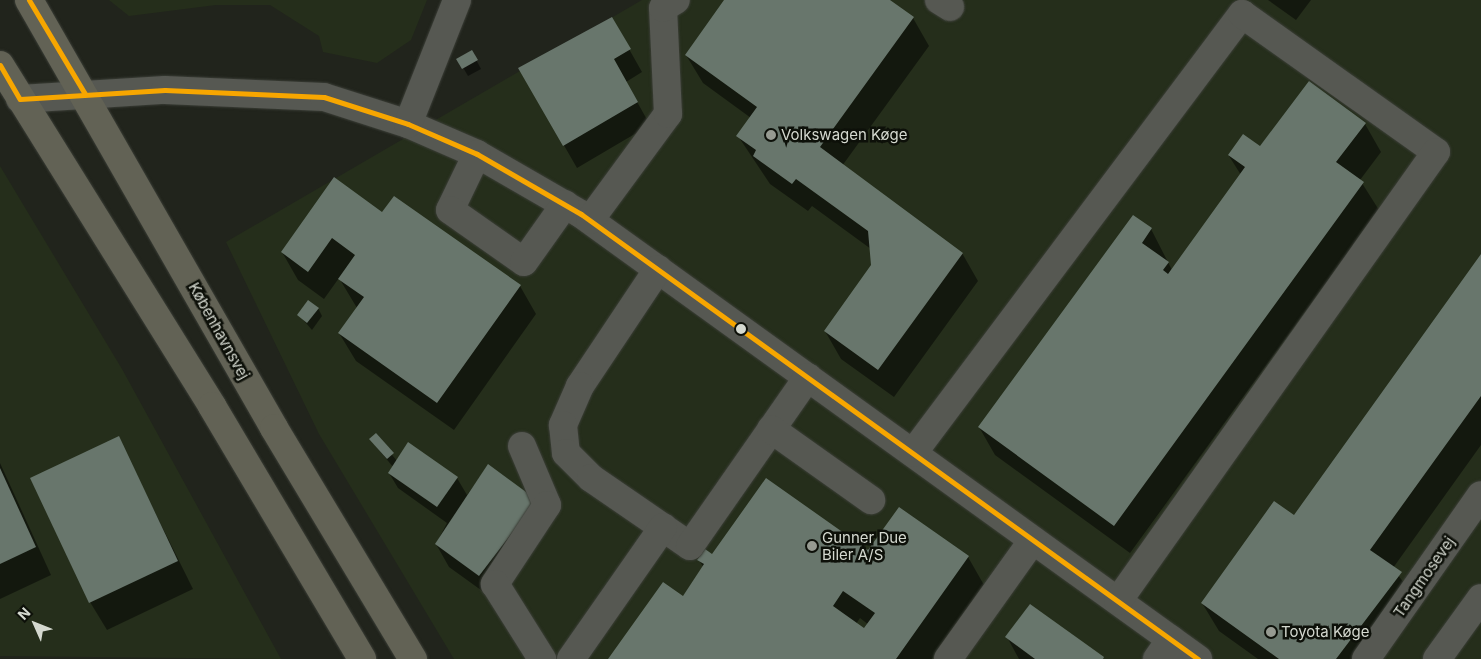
<!DOCTYPE html>
<meta charset="utf-8">
<style>
body{margin:0}
#map{position:relative;width:1481px;height:659px;overflow:hidden;background:#21241c;font-family:Inter,sans-serif}
div>[style]{position:absolute}
.built>*{inset:0;background:#252e1b}
.shadow>*{inset:0;background:#0007}
.building>*{inset:0;background:#68766c}
.roads{filter:drop-shadow(0 0 1px #3b3e37) drop-shadow(0 0 1px #3b3e37)}
.minor>*{height:28px;margin:-14px;padding:0 14px;transform-origin:14px;border-radius:14px;background:#565852}
.major>*{height:28px;margin:-14px;padding:0 14px;transform-origin:14px;border-radius:14px;background:#626255}
.bus-1>*{height:5px;margin:-2.5px;padding:0 2.5px;transform-origin:2.5px;border-radius:2.5px;background:#f7a600}
.dots>*{width:14px;height:14px;translate:-50% -50%;box-sizing:border-box;border:2px solid #0d1009;border-radius:50%}
span{translate:-50% -50%;white-space:nowrap;text-align:center;line-height:1.15;-webkit-text-stroke:5px #0d1009;paint-order:stroke}
.poi-label{font-size:15px;color:#d5d9d0}
.left{translate:0 -50%;text-align:left}
.street-label{font-size:15px;color:#d5d9d0}
.north{position:absolute;left:10px;top:599px;width:50px;height:50px;-webkit-text-stroke:4px #0d1009;paint-order:stroke;rotate:314deg;font-size:14px;font-weight:700;line-height:20px;text-align:center;color:#d5d9d0}
.north::after{content:'';display:block;margin:auto;width:18px;height:22px;background:#d5d9d0;clip-path:polygon(50% 0,100% 100%,50% 72%,0 100%)}
</style>
<div id="map">
<div class="built">
<div style="clip-path:polygon(109px 0,427px 0,411px 40px,377px 63px,323px 52px,319px 36px,270px 5px,216px 5px,129px 16px)"></div>
<div style="clip-path:polygon(642px 0,1481px 0,1481px 659px,454px 659px,319px 434px,226px 242px)"></div>
<div style="clip-path:polygon(0 166px,122px 369px,281px 659px,0 656px)"></div>
</div>
<div class="shadow">
<div style="clip-path:polygon(726px 0,889px 0,913px 18px,929px 46px,842px 166px,962px 253px,978px 281px,894px 397px,841px 359px,825px 331px,873px 266px,871px 249px,812px 206px,808px 211px,770px 184px,738px 136px,751px 118px,703px 83px,686px 55px)"></div>
<div style="clip-path:polygon(1268px 0,1311px 0,1296px 20px)"></div>
<div style="clip-path:polygon(612px 19px,642px 72px,626px 82px,650px 125px,577px 168px,520px 69px)"></div>
<div style="clip-path:polygon(472px 52px,481px 69px,468px 76px,458px 59px)"></div>
<div style="clip-path:polygon(1365px 124px,1381px 152px,1360px 180px,1379px 210px,1130px 553px,995px 455px,979px 427px,1151px 229px,1172px 270px,1241px 175px,1229px 156px)"></div>
<div style="clip-path:polygon(383px 214px,520px 286px,536px 314px,454px 430px,356px 361px,339px 333px,357px 308px,339px 278px,324px 299px,298px 280px,282px 252px)"></div>
<div style="clip-path:polygon(1481px 256px,1481px 445px,1393px 568px,1417px 601px,1374px 659px,1258px 659px,1219px 631px,1202px 603px,1294px 517px)"></div>
<div style="clip-path:polygon(318px 308px,322px 316px,312px 330px,299px 315px)"></div>
<div style="clip-path:polygon(376px 435px,397px 461px,457px 478px,467px 495px,488px 466px,549px 523px,492px 598px,449px 567px,436px 544px,447px 523px,398px 488px,389px 473px,393px 467px,370px 439px)"></div>
<div style="clip-path:polygon(118px 438px,193px 589px,107px 630px,90px 602px)"></div>
<div style="clip-path:polygon(0 463px,51px 575px,0 599px)"></div>
<div style="clip-path:polygon(evenodd,869px 552px,968px 557px,984px 585px,932px 659px,609px 659px,683px 597px,704px 568px,699px 560px,869px 552px,860px 618px,869px 625px,865px 630px,856px 624px,860px 618px)"></div>
<div style="clip-path:polygon(1007px 637px,1103px 658px,1103px 659px,1019px 659px)"></div>
</div>
<div class="building">
<div style="clip-path:polygon(724px 0,890px 0,914px 17px,820px 147px,963px 253px,878px 370px,824px 331px,871px 265px,868px 231px,796px 179px,792px 184px,753px 156px,756px 150px,736px 136px,757px 107px,685px 55px)"></div>
<div style="clip-path:polygon(612px 17px,631px 49px,614px 59px,638px 102px,563px 146px,518px 68px)"></div>
<div style="clip-path:polygon(472px 50px,478px 60px,462px 69px,456px 59px)"></div>
<div style="clip-path:polygon(1309px 81px,1366px 123px,1336px 162px,1364px 182px,1114px 526px,978px 427px,1133px 215px,1152px 228px,1142px 243px,1169px 262px,1163px 270px,1168px 274px,1245px 167px,1228px 155px,1243px 134px,1260px 146px)"></div>
<div style="clip-path:polygon(334px 177px,382px 212px,394px 196px,521px 285px,437px 403px,338px 333px,364px 297px,338px 279px,355px 255px,332px 238px,308px 272px,281px 252px)"></div>
<div style="clip-path:polygon(1481px 254px,1481px 396px,1370px 550px,1402px 572px,1336px 659px,1279px 659px,1201px 603px,1274px 501px,1294px 515px)"></div>
<div style="clip-path:polygon(308px 300px,319px 308px,307px 323px,297px 315px)"></div>
<div style="clip-path:polygon(376px 433px,394px 453px,387px 459px,369px 439px)"></div>
<div style="clip-path:polygon(119px 436px,178px 561px,89px 603px,30px 478px)"></div>
<div style="clip-path:polygon(408px 442px,458px 477px,437px 507px,388px 473px)"></div>
<div style="clip-path:polygon(488px 464px,537px 500px,479px 576px,435px 544px)"></div>
<div style="clip-path:polygon(0 468px,36px 547px,0 564px)"></div>
<div style="clip-path:polygon(evenodd,766px 478px,868px 550px,899px 507px,969px 556px,896px 659px,608px 659px,663px 582px,683px 596px,704px 564px,697px 560px,705px 549px,712px 554px,766px 478px,843px 591px,875px 613px,864px 628px,833px 606px,843px 591px)"></div>
<div style="clip-path:polygon(1030px 604px,1104px 657px,1103px 659px,1035px 659px,1005px 637px)"></div>
</div>
<div class="roads">
<div class="minor">
<div style="left:939px;top:0;width:13px;rotate:32deg"></div>
<div style="left:20px;top:99px;width:145px;rotate:-3.6deg"></div>
<div style="left:165px;top:90px;width:159px;rotate:2.5deg"></div>
<div style="left:324px;top:97px;width:88px;rotate:17.8deg"></div>
<div style="left:408px;top:124px;width:75px;rotate:23.5deg"></div>
<div style="left:477px;top:154px;width:120px;rotate:30deg"></div>
<div style="left:581px;top:214px;width:761px;rotate:35.8deg"></div>
<div style="left:408px;top:124px;width:133px;rotate:-68.4deg"></div>
<div style="left:477px;top:154px;width:62px;rotate:115.7deg"></div>
<div style="left:450px;top:210px;width:90px;rotate:35.1deg"></div>
<div style="left:524px;top:262px;width:71px;rotate:-54.7deg"></div>
<div style="left:590px;top:220px;width:132px;rotate:-53.7deg"></div>
<div style="left:668px;top:114px;width:106px;rotate:-92.7deg"></div>
<div style="left:663px;top:8px;width:15px;rotate:-32deg"></div>
<div style="left:658px;top:269px;width:141px;rotate:123.7deg"></div>
<div style="left:580px;top:386px;width:43px;rotate:113.6deg"></div>
<div style="left:563px;top:425px;width:28px;rotate:84deg"></div>
<div style="left:566px;top:453px;width:35px;rotate:45deg"></div>
<div style="left:591px;top:478px;width:120px;rotate:34.5deg"></div>
<div style="left:690px;top:546px;width:206px;rotate:-55.1deg"></div>
<div style="left:771px;top:429px;width:123px;rotate:35.4deg"></div>
<div style="left:522px;top:446px;width:64px;rotate:67deg"></div>
<div style="left:547px;top:505px;width:95px;rotate:123.4deg"></div>
<div style="left:495px;top:584px;width:89px;rotate:57.9deg"></div>
<div style="left:913px;top:453px;width:549px;rotate:-53.15deg"></div>
<div style="left:1242px;top:14px;width:238px;rotate:35.4deg"></div>
<div style="left:1436px;top:152px;width:550px;rotate:125.31deg"></div>
<div style="left:571px;top:659px;width:161px;rotate:-55.1deg"></div>
<div style="left:948px;top:659px;width:146px;rotate:-54.5deg"></div>
<div style="left:1157px;top:659px;width:24px;rotate:-55deg"></div>
<div style="left:1366px;top:659px;width:200px;rotate:-55deg"></div>
<div style="left:1437px;top:659px;width:75px;rotate:-54.2deg"></div>
</div>
<div class="major">
<div style="left:29px;top:0;width:493px;rotate:60.2deg"></div>
<div style="left:274px;top:428px;width:270px;rotate:59deg"></div>
<div style="left:0;top:65px;width:402px;rotate:58.1deg"></div>
<div style="left:212px;top:406px;width:294px;rotate:59.3deg"></div>
</div>
</div>
<div class="bus-1">
<div style="left:29px;top:0;width:109px;rotate:59.2deg"></div>
<div style="left:0;top:65px;width:39px;rotate:60deg"></div>
<div style="left:20px;top:99px;width:145px;rotate:-3.6deg"></div>
<div style="left:165px;top:90px;width:159px;rotate:2.5deg"></div>
<div style="left:324px;top:97px;width:88px;rotate:17.8deg"></div>
<div style="left:408px;top:124px;width:75px;rotate:23.5deg"></div>
<div style="left:477px;top:154px;width:120px;rotate:30deg"></div>
<div style="left:581px;top:214px;width:761px;rotate:35.8deg"></div>
</div>
<div class="dots">
<div style="left:771px;top:135px;background:#969a91"></div>
<div style="left:741px;top:329px;background:#d5d9d0"></div>
<div style="left:812px;top:546px;background:#969a91"></div>
<div style="left:1271px;top:632px;background:#969a91"></div>
</div>
<div class="poi-label">
<span class="left" style="left:781px;top:135px">Volkswagen Køge</span>
<span class="left" style="left:822px;top:546px">Gunner Due<br>Biler A/S</span>
<span class="left" style="left:1281px;top:632px">Toyota Køge</span>
</div>
<div class="street-label">
<span style="left:219px;top:331px;rotate:61deg">Københavnsvej</span>
<span style="left:1424px;top:577px;rotate:-55deg">Tangmosevej</span>
</div>
<div class="north">N</div>
</div>
